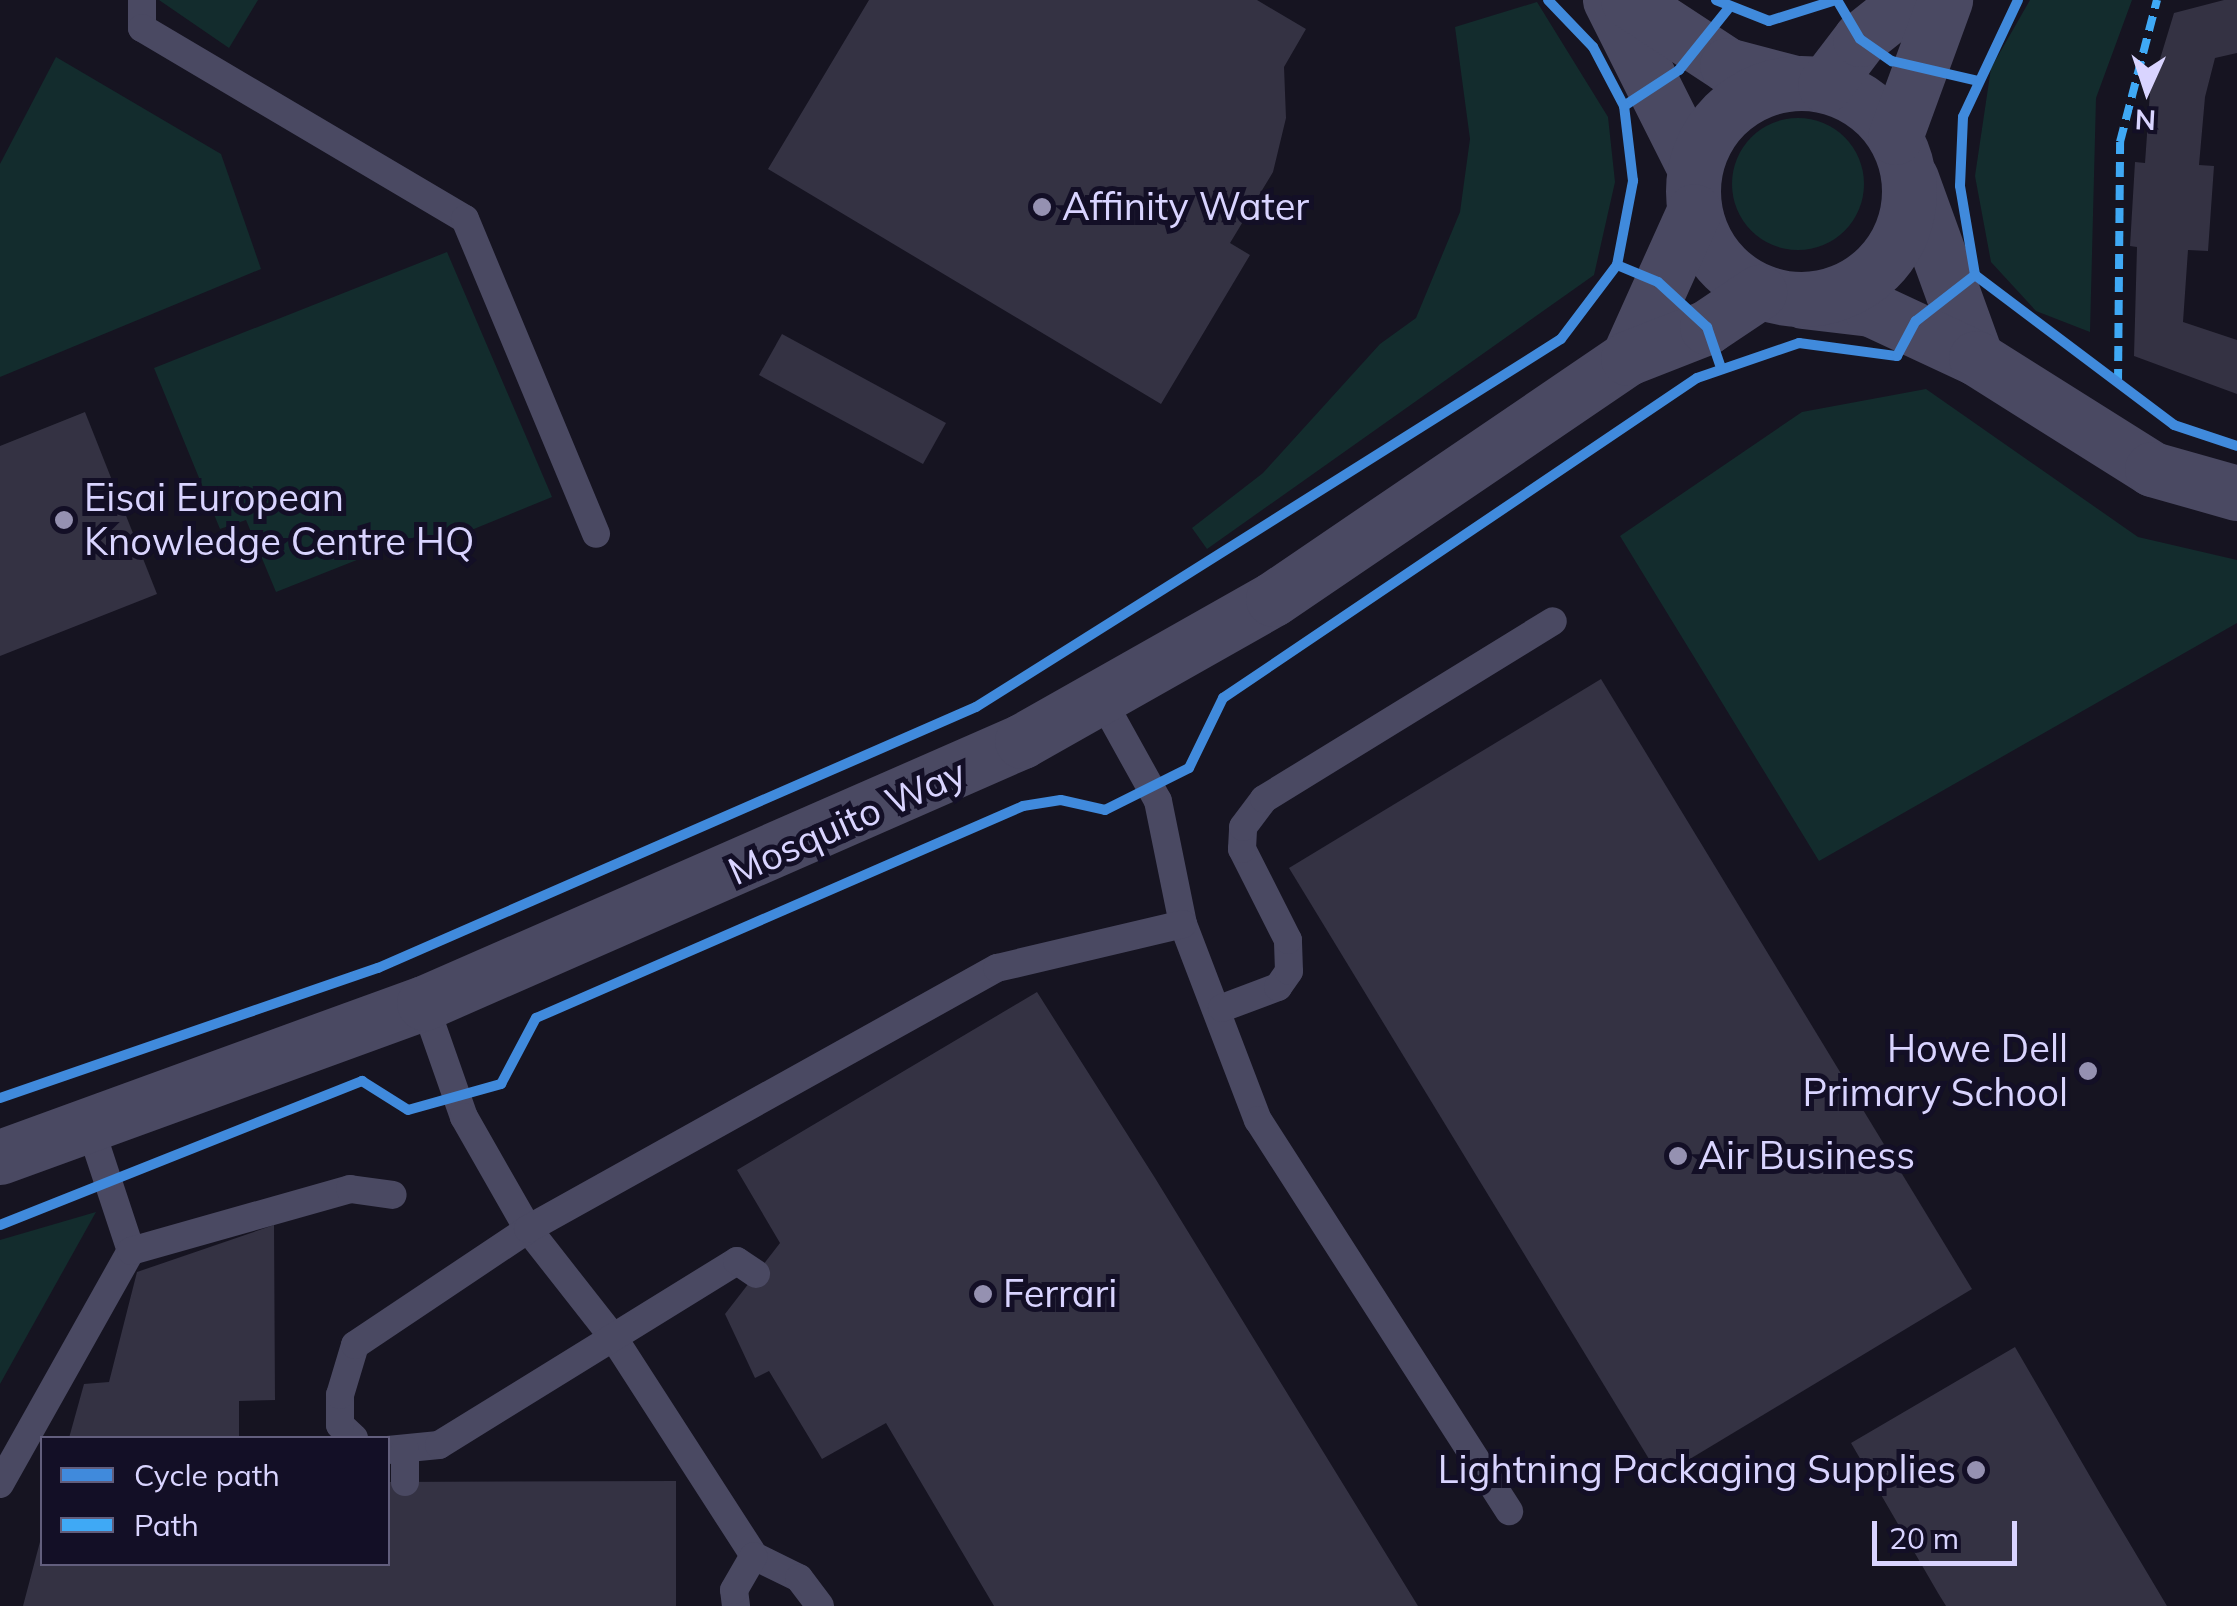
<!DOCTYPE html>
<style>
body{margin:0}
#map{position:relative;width:2237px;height:1606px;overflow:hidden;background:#161421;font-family:Mulish,sans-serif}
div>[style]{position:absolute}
.green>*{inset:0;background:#132c2d}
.round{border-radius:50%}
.building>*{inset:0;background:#343243}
.service>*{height:28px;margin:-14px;padding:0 14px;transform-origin:14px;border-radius:14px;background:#4a4962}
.minor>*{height:55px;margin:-27.5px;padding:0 27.5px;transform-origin:27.5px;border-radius:27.5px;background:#4a4962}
.tertiary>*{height:55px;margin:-27.5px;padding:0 27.5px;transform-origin:27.5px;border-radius:27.5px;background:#4a4962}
.tertiary>.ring{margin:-27.5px;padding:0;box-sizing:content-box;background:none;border:55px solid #4a4962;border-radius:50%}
.quiet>*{height:8px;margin-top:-4px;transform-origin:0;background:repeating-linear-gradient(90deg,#3fa9f5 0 15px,transparent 0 23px)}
.cycleway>*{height:10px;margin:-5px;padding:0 5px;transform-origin:5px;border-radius:5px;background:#408adc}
.dots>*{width:28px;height:28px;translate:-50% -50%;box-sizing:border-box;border:5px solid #130f26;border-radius:50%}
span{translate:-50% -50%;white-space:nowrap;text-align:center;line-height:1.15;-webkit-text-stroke:10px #130f26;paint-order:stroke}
.poi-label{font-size:38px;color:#d9d4ff}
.left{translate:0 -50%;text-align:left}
.right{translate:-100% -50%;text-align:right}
.street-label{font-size:38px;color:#d9d4ff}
.legend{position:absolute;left:40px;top:1436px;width:350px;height:130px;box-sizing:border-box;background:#130f26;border:2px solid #625e7d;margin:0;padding:12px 18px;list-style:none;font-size:30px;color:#d9d4ff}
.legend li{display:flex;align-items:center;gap:20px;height:50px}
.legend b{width:50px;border:2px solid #625e7d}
.north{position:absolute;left:2097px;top:40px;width:100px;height:100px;-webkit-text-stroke:8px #130f26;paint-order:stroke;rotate:183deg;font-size:28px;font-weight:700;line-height:40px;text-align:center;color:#d9d4ff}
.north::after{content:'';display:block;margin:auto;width:35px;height:45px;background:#d9d4ff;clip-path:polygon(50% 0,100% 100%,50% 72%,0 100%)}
.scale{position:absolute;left:1872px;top:1521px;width:145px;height:45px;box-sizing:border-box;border:5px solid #d9d4ff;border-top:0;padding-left:12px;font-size:30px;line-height:35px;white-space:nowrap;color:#d9d4ff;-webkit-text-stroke:8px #130f26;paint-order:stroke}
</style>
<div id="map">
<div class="green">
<div style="clip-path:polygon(159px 0,258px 0,229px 48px)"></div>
<div style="clip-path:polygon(2030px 0,2132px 0,2096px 98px,2090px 332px,2036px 311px,1991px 262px,1975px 176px,1991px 68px)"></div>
<div style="clip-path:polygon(1537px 2px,1608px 117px,1615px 182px,1594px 275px,1207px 549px,1192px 528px,1263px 473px,1380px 344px,1416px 318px,1460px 212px,1470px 139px,1455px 27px)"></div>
<div style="clip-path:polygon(56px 57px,221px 154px,261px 269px,0 377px,0 164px)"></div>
<div class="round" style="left:1732px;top:118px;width:132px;height:132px"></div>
<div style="clip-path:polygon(447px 252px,552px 497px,442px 542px,420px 535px,276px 592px,246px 520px,220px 529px,154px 368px)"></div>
<div style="clip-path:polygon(1926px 389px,2138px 537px,2237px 560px,2237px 623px,1819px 861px,1620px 536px,1802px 412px)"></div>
<div style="clip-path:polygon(96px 1212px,0 1384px,0 1240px)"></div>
</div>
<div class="building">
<div style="clip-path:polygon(869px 0,1257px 0,1306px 29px,1284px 67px,1286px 118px,1273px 172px,1230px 243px,1250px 255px,1161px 404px,768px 169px)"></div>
<div style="clip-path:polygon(2224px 0,2237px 0,2237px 53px,2215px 58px,2205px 97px,2199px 165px,2214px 166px,2208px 251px,2188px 250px,2183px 322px,2237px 340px,2237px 394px,2134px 356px,2137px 247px,2130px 246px,2135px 162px,2145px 163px,2150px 92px,2174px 13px)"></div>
<div style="clip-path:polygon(782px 334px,946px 423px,923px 464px,759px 375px)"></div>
<div style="clip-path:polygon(85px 412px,157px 594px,0 656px,0 446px)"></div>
<div style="clip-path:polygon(1601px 679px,1972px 1289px,1660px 1477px,1289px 868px)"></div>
<div style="clip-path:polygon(1037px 992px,1155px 1178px,1418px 1606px,994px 1606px,886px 1423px,822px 1459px,769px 1371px,755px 1378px,725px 1314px,780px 1243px,737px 1170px)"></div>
<div style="clip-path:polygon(274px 1225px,275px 1400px,239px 1401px,239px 1438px,69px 1438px,84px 1384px,109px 1382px,137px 1272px)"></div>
<div style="clip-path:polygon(2015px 1347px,2102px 1497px,2167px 1606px,1946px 1606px,1938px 1593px,1851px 1443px)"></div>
<div style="clip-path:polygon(676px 1481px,676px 1606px,23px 1606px,41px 1538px,42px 1564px,388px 1564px,388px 1482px)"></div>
</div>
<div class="service">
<div style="left:142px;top:0;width:28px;rotate:90deg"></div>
<div style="left:142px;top:28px;width:375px;rotate:30.6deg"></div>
<div style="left:465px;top:219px;width:341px;rotate:67.4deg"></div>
<div style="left:1102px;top:700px;width:115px;rotate:61deg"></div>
<div style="left:1158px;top:801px;width:126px;rotate:78.5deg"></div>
<div style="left:1183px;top:924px;width:210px;rotate:69.1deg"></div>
<div style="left:1258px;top:1120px;width:465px;rotate:57.3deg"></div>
<div style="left:424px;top:1003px;width:121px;rotate:70.7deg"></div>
<div style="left:464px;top:1117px;width:129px;rotate:60.3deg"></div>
<div style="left:528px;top:1229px;width:141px;rotate:51.9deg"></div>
<div style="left:615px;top:1340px;width:257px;rotate:57.2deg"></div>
<div style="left:754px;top:1556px;width:50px;rotate:26.1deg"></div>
<div style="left:799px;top:1578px;width:35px;rotate:53deg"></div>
<div style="left:1222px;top:1008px;width:60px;rotate:-20.6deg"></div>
<div style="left:1278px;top:987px;width:19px;rotate:-55deg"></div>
<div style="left:1289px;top:971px;width:31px;rotate:-92deg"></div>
<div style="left:1288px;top:940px;width:102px;rotate:-116.8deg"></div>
<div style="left:1242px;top:849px;width:22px;rotate:-87deg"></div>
<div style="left:1243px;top:827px;width:35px;rotate:-53deg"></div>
<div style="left:1264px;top:799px;width:339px;rotate:-31.6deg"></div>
<div style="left:90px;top:1127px;width:131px;rotate:71.7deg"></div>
<div style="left:354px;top:1438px;width:19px;rotate:-137deg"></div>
<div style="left:340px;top:1425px;width:30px;rotate:-90deg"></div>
<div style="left:340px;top:1395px;width:52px;rotate:-73.3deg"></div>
<div style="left:355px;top:1345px;width:208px;rotate:-33.8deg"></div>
<div style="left:528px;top:1229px;width:537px;rotate:-29.1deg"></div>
<div style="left:997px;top:968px;width:191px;rotate:-13.3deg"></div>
<div style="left:388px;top:1450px;width:51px;rotate:-5.6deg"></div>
<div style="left:439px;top:1445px;width:350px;rotate:-31.7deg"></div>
<div style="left:737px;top:1261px;width:23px;rotate:34deg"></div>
<div style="left:405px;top:1482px;width:32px;rotate:-90deg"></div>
<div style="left:0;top:1484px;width:267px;rotate:-60.7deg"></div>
<div style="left:131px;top:1251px;width:228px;rotate:-15.8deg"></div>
<div style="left:350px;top:1189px;width:43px;rotate:7.9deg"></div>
<div style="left:736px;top:1606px;width:16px;rotate:-97deg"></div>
<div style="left:734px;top:1590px;width:39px;rotate:-60deg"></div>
</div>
<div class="minor">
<div style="left:1610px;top:0;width:180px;rotate:63.3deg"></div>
<div style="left:1628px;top:0;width:118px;rotate:33.3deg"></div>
<div style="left:1727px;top:65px;width:70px;rotate:14.8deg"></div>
<div style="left:1911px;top:178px;width:191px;rotate:70.1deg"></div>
<div style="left:1803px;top:301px;width:68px;rotate:6.7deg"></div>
<div style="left:1871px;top:309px;width:116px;rotate:25deg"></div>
<div style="left:1976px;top:358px;width:208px;rotate:32.2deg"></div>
<div style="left:2152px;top:469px;width:88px;rotate:15.8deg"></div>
</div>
<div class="tertiary">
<div class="ring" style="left:1693px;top:83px;width:161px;height:161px"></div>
<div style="left:1825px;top:85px;width:58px;rotate:-52.7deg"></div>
<div style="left:1860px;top:39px;width:63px;rotate:-38.5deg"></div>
<div style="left:1895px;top:137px;width:146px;rotate:-69.9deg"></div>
<div style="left:1628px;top:358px;width:161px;rotate:-65.8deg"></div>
<div style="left:0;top:1157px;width:451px;rotate:-20deg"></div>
<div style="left:424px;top:1003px;width:653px;rotate:-23.66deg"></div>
<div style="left:1022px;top:741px;width:288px;rotate:-29.5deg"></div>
<div style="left:1273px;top:599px;width:429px;rotate:-34.2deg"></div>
<div style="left:1628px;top:358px;width:85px;rotate:-21.4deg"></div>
<div style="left:1707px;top:327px;width:63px;rotate:-33.9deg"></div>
</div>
<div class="quiet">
<div style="left:2118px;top:384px;width:242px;rotate:-89.5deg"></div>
<div style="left:2120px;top:142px;width:147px;rotate:-75.4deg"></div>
</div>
<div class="cycleway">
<div style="left:1716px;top:0;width:57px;rotate:21.6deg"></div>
<div style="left:1769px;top:21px;width:70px;rotate:-17.4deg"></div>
<div style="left:1837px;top:0;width:45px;rotate:59.5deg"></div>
<div style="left:1860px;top:39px;width:39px;rotate:35deg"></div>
<div style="left:1892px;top:61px;width:88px;rotate:13.1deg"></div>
<div style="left:2018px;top:0;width:129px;rotate:115.2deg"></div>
<div style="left:1963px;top:117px;width:69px;rotate:92.5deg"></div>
<div style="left:1960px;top:186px;width:90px;rotate:80.4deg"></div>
<div style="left:1975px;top:275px;width:249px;rotate:37deg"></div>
<div style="left:2174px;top:425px;width:66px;rotate:18.4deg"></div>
<div style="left:1624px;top:106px;width:66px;rotate:-33.2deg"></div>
<div style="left:1679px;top:70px;width:78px;rotate:-51.2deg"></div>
<div style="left:1617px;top:265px;width:44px;rotate:22.5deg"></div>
<div style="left:1658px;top:282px;width:67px;rotate:42.6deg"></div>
<div style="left:1707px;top:327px;width:43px;rotate:71.1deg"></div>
<div style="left:0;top:1098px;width:400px;rotate:-19deg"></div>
<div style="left:378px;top:968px;width:652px;rotate:-23.58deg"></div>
<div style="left:976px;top:707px;width:691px;rotate:-32.17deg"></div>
<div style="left:1561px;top:339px;width:93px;rotate:-52.9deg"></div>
<div style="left:1617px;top:265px;width:86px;rotate:-79.2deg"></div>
<div style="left:1633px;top:181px;width:76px;rotate:-96.8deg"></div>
<div style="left:1624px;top:106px;width:67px;rotate:-117.7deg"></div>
<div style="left:1593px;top:47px;width:65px;rotate:-133.8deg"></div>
<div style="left:0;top:1225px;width:390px;rotate:-21.7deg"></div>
<div style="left:362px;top:1081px;width:54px;rotate:32.2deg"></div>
<div style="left:408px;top:1110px;width:97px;rotate:-15.6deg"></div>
<div style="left:501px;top:1084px;width:75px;rotate:-62.1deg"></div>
<div style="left:536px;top:1018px;width:531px;rotate:-23.52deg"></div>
<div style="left:1023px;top:806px;width:38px;rotate:-9deg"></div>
<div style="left:1061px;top:800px;width:45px;rotate:12.8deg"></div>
<div style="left:1105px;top:810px;width:94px;rotate:-26.6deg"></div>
<div style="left:1189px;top:768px;width:78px;rotate:-64.1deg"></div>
<div style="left:1223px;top:698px;width:572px;rotate:-34.02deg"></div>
<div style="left:1697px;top:378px;width:108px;rotate:-18.9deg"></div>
<div style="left:1799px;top:343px;width:99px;rotate:7.6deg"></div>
<div style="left:1897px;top:356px;width:40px;rotate:-62deg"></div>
<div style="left:1916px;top:321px;width:75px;rotate:-37.9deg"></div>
</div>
<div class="dots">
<div style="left:1042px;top:207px;background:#9591b1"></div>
<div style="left:64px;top:520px;background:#9591b1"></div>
<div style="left:2088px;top:1071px;background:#9591b1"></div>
<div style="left:1678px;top:1156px;background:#9591b1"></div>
<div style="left:983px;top:1294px;background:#9591b1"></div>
<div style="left:1976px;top:1470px;background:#9591b1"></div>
</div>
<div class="poi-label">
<span class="left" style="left:1062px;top:207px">Affinity Water</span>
<span class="left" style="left:84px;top:520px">Eisai European<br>Knowledge Centre HQ</span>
<span class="right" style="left:2068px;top:1071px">Howe Dell<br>Primary School</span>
<span class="left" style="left:1698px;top:1156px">Air Business</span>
<span class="left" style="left:1003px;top:1294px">Ferrari</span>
<span class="right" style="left:1956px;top:1470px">Lightning Packaging Supplies</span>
</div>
<div class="street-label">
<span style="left:847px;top:822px;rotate:-24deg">Mosquito Way</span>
</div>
<ul class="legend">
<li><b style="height:12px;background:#408adc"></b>Cycle path</li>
<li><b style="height:12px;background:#3fa9f5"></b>Path</li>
</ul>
<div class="north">N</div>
<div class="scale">20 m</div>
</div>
